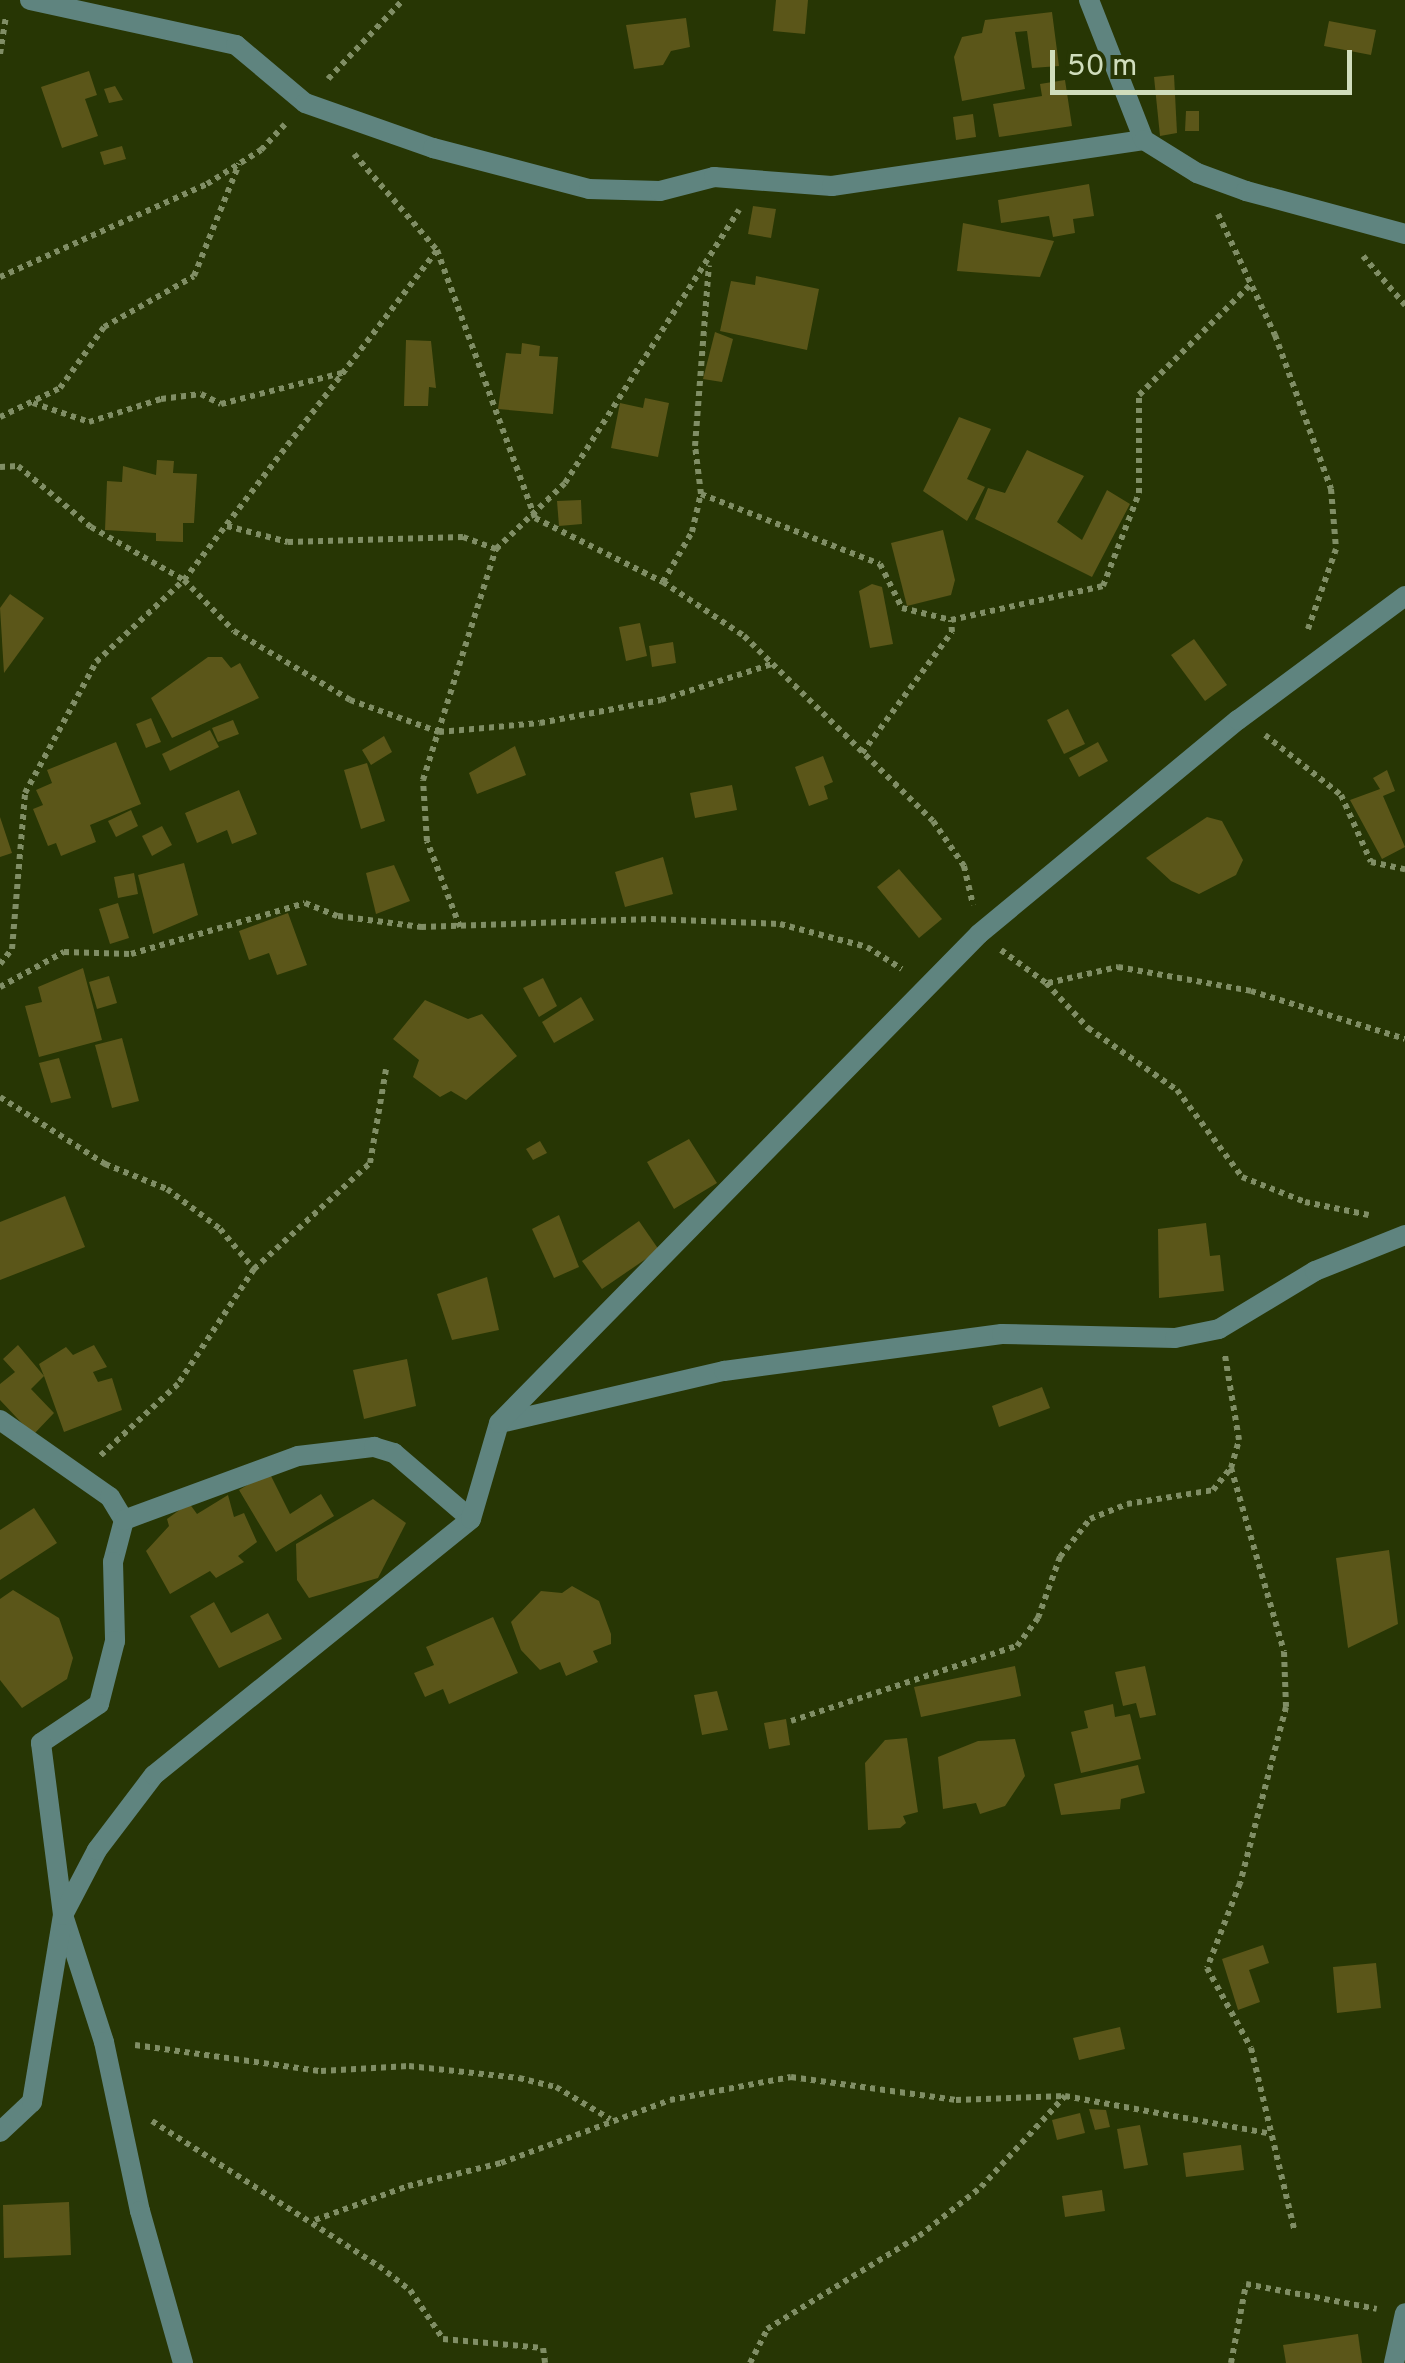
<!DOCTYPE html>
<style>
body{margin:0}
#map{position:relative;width:1405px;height:2363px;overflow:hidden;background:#273604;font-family:Overpass,sans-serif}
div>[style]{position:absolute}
.building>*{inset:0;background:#5b5619}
.path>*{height:6px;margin-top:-3px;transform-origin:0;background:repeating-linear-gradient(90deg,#808e65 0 5px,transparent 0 10px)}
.minor>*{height:20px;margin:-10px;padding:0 10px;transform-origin:10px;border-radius:10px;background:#5f847f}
span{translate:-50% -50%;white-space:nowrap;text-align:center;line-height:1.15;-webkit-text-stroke:10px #273604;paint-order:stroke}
.scale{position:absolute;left:1050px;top:50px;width:302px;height:45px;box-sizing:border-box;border:5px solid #d0ddbc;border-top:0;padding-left:12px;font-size:30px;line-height:35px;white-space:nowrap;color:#d0ddbc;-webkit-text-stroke:8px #273604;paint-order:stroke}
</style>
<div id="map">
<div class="building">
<div style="clip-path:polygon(776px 0,808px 0,805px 34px,773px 31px)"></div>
<div style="clip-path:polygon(1052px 12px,1059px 66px,1032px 68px,1027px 31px,1015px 32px,1025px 89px,962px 101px,954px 57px,962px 37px,982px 33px,985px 20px)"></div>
<div style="clip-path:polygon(686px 18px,690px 47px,671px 51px,663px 65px,634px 69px,626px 25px)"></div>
<div style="clip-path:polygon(1329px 21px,1376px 30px,1371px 55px,1324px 46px)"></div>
<div style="clip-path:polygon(89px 71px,97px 95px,85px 99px,98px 136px,62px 148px,41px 87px)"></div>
<div style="clip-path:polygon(1174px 75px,1177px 133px,1160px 136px,1154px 77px)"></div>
<div style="clip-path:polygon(1065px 80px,1072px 126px,999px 137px,993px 104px,1042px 96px,1040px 84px)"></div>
<div style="clip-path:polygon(115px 86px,123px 100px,109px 103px,104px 89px)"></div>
<div style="clip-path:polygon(1186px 111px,1199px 111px,1199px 131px,1185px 131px)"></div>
<div style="clip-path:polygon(973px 114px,976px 137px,956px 140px,953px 117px)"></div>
<div style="clip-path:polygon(122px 146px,126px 159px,104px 165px,100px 152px)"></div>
<div style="clip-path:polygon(1089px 184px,1094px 216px,1073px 219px,1075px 233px,1053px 237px,1049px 216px,1001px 223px,998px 200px)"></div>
<div style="clip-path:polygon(753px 206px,776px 209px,771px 238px,748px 234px)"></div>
<div style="clip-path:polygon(963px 223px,1054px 241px,1040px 277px,957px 271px)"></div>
<div style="clip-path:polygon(756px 276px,819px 289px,807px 350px,720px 331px,731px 281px,755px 285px)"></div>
<div style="clip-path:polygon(715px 332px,733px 339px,722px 382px,703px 379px)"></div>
<div style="clip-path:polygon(406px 340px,431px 341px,436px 388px,429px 387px,428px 406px,404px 406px)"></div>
<div style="clip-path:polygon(522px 343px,540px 346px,539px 356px,558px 357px,553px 414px,498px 409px,506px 353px,521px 354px)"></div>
<div style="clip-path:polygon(645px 398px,669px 403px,658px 457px,611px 448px,620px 403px,643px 408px)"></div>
<div style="clip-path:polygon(959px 417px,991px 429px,967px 479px,985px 487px,967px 521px,923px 491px)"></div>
<div style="clip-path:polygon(1027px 450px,1084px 476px,1057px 522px,1082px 540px,1107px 490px,1130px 504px,1092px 577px,975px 519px,988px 488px,1005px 493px)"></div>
<div style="clip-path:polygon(157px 460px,174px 461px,173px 473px,197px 474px,194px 523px,183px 523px,183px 542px,156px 541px,156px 533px,105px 530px,107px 481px,122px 482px,123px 466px,156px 475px)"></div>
<div style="clip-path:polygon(581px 500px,582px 524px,559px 526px,557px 501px)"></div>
<div style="clip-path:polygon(943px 530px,955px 580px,951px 595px,907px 606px,891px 543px)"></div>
<div style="clip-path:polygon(872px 584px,882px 587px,893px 644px,870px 648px,859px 591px)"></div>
<div style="clip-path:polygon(10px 594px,44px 618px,4px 673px,0 608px)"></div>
<div style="clip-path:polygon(640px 623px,647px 656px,626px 661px,619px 627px)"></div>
<div style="clip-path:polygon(1194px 639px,1227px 685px,1205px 701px,1171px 655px)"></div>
<div style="clip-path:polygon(673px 642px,676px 663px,652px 667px,649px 646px)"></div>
<div style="clip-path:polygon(208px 657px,222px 657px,231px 668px,240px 663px,259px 698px,172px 738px,151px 698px)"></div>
<div style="clip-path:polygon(1068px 709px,1085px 744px,1064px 754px,1047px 720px)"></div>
<div style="clip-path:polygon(151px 718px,161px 742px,146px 748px,136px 724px)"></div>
<div style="clip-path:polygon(233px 720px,239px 734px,218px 742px,212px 728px)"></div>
<div style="clip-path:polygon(210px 730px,219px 747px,170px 771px,162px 754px)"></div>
<div style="clip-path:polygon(384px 736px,392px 752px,371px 765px,362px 750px)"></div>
<div style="clip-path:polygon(116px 742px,141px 804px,90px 825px,96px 842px,61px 856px,56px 843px,48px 846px,33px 809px,43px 805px,36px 790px,52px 783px,47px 770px)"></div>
<div style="clip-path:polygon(1098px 742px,1108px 761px,1079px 777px,1069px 758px)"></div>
<div style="clip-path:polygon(515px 746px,526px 775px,477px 794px,469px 773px)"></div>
<div style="clip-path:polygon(823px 756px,833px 782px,824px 786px,828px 799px,809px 806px,795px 767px)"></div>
<div style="clip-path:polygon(367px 763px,385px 821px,361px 829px,344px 770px)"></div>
<div style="clip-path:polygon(1387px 770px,1395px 791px,1383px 796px,1405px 847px,1382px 859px,1350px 800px,1380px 789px,1373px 778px)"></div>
<div style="clip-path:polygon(732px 785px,737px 810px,695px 818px,690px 793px)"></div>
<div style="clip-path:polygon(239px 790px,257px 834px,232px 844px,227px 830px,197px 843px,185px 813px)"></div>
<div style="clip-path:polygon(131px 810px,138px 826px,116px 837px,108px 821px)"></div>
<div style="clip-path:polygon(0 817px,12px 853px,0 857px)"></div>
<div style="clip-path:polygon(1207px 817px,1222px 821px,1243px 860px,1236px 875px,1199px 894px,1171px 881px,1146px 858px)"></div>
<div style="clip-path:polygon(162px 826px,172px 845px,152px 856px,142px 836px)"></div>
<div style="clip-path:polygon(663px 857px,673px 894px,625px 907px,615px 872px)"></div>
<div style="clip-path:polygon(184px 863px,198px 915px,153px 934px,138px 875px)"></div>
<div style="clip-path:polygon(394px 865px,410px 901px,376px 914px,366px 873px)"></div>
<div style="clip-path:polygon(899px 869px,942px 919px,919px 938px,877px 887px)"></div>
<div style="clip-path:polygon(134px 873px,138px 894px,118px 898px,114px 877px)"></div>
<div style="clip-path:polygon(118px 903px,129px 938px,110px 944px,99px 909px)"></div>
<div style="clip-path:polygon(288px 913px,307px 965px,277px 975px,269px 953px,249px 960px,239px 931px)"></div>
<div style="clip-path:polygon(83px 968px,102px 1040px,39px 1057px,25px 1006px,42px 1002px,38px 987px)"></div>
<div style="clip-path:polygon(109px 976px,117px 1003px,97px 1009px,89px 982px)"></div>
<div style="clip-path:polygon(543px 978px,557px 1006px,539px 1017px,523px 988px)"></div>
<div style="clip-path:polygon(581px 997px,594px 1020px,554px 1043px,542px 1022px)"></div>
<div style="clip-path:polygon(425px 1000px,468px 1019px,482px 1014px,517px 1056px,466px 1100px,451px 1091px,440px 1097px,413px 1077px,419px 1060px,393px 1039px)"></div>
<div style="clip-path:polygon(122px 1038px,139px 1101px,112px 1108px,95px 1045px)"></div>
<div style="clip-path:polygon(59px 1058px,71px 1098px,51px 1103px,39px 1063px)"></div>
<div style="clip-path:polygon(689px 1139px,717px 1183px,674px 1209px,647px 1162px)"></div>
<div style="clip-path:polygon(540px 1141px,547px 1153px,533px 1160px,526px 1149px)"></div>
<div style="clip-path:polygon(65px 1196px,85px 1247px,0 1280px,0 1222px)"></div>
<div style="clip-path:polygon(559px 1215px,579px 1267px,554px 1278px,532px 1229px)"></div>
<div style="clip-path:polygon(639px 1221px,659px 1250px,602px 1289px,582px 1261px)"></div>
<div style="clip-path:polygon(1206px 1223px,1210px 1256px,1220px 1255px,1224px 1291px,1159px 1298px,1158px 1229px)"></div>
<div style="clip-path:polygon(487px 1277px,499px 1330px,452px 1340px,437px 1294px)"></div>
<div style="clip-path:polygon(18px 1345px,44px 1376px,39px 1364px,66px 1347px,73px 1355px,94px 1345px,107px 1367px,93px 1372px,98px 1382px,112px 1378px,122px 1410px,64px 1432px,44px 1376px,31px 1389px,54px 1413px,33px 1435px,0 1400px,0 1384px,15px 1372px,3px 1359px)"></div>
<div style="clip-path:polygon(407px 1359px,416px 1406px,364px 1419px,353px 1370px)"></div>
<div style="clip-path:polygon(1042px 1387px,1050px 1408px,999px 1427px,992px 1406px)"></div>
<div style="clip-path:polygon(269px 1472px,290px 1514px,321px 1494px,334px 1516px,276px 1552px,239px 1490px)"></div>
<div style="clip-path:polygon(228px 1495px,234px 1517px,244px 1513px,257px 1542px,238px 1556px,244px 1562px,216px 1578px,210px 1571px,170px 1594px,146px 1551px,169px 1526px,167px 1519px,189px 1503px,197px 1514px)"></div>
<div style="clip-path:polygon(373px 1499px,406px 1523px,378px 1578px,309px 1598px,297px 1580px,296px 1544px)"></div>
<div style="clip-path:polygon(34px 1508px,57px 1543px,0 1580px,0 1530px)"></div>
<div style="clip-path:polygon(1389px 1550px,1398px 1624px,1348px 1648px,1336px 1558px)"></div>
<div style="clip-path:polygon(572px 1586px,599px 1601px,611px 1634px,611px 1644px,593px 1651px,598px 1662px,566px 1676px,560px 1662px,540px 1670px,521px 1650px,511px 1622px,541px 1591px,562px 1593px)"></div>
<div style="clip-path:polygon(13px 1590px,59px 1618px,73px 1658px,67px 1679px,22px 1708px,0 1680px,0 1599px)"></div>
<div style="clip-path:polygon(214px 1602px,231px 1633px,268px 1613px,282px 1639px,219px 1668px,190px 1616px)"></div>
<div style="clip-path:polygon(493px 1617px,518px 1673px,449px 1704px,443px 1689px,425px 1697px,414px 1673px,434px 1665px,426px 1647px)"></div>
<div style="clip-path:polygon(1015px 1666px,1021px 1696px,921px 1717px,914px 1687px)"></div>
<div style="clip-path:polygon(1145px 1666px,1156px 1715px,1140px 1718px,1136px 1703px,1123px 1706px,1115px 1672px)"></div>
<div style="clip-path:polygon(717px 1691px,728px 1730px,702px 1735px,694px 1695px)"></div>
<div style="clip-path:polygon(1113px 1704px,1115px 1717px,1130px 1714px,1141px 1759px,1081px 1773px,1071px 1732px,1088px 1728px,1084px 1711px)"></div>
<div style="clip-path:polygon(786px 1719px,790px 1745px,769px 1749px,764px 1723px)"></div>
<div style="clip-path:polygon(907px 1738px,918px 1812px,903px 1816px,906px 1823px,900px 1828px,868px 1830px,865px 1763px,885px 1740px)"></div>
<div style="clip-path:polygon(1015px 1739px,1025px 1776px,1005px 1806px,980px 1814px,976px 1803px,943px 1809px,938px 1757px,978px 1741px)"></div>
<div style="clip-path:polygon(1138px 1765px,1145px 1793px,1121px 1799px,1120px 1809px,1061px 1815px,1054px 1784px)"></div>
<div style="clip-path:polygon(1263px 1945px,1269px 1963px,1249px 1970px,1260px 2002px,1238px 2010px,1222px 1959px)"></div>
<div style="clip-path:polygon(1376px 1963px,1381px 2008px,1337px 2013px,1333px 1967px)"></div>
<div style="clip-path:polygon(1120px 2027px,1125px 2049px,1079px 2060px,1073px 2038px)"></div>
<div style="clip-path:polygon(1089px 2109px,1106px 2110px,1110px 2127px,1095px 2130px)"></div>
<div style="clip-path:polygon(1080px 2113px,1085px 2133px,1057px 2140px,1052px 2120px)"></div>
<div style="clip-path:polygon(1140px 2125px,1148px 2165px,1124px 2169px,1117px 2129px)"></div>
<div style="clip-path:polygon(1241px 2145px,1244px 2170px,1186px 2177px,1183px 2153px)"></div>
<div style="clip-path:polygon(1102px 2190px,1105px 2211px,1065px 2217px,1062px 2196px)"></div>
<div style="clip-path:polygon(69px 2202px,71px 2255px,4px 2258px,3px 2205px)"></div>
<div style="clip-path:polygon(1358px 2334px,1362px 2363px,1286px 2363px,1283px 2345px)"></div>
</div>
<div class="path">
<div style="left:0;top:54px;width:38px;rotate:-81deg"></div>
<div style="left:328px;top:79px;width:109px;rotate:-46.5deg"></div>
<div style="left:354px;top:154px;width:127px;rotate:49.2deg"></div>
<div style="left:437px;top:250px;width:285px;rotate:69.9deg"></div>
<div style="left:535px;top:518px;width:143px;rotate:26.6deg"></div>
<div style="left:663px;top:582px;width:97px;rotate:33.7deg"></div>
<div style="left:744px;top:636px;width:264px;rotate:44.4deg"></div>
<div style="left:933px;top:821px;width:55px;rotate:55.4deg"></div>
<div style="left:964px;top:866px;width:40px;rotate:77deg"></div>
<div style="left:1218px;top:214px;width:134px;rotate:64.8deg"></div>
<div style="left:1275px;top:335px;width:164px;rotate:70deg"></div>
<div style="left:1331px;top:489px;width:60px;rotate:85.2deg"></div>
<div style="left:1336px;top:549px;width:85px;rotate:109.3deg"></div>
<div style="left:1363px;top:256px;width:65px;rotate:49.4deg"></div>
<div style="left:0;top:277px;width:227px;rotate:-24.2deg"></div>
<div style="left:207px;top:184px;width:64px;rotate:-32.2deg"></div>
<div style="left:261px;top:150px;width:35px;rotate:-47deg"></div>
<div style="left:33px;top:403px;width:59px;rotate:18.7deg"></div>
<div style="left:89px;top:422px;width:76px;rotate:-17.7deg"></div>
<div style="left:161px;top:399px;width:40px;rotate:-7.1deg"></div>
<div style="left:201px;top:394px;width:22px;rotate:27deg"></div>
<div style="left:221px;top:404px;width:129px;rotate:-14.4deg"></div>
<div style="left:0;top:417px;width:67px;rotate:-25.8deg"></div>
<div style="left:60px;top:388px;width:75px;rotate:-54.2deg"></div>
<div style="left:104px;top:327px;width:103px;rotate:-29.5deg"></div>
<div style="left:194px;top:276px;width:121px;rotate:-68.1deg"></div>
<div style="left:0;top:467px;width:18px;rotate:-3deg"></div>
<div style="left:18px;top:466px;width:95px;rotate:39.9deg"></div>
<div style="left:91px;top:527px;width:107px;rotate:29.7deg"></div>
<div style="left:184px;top:580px;width:71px;rotate:45.6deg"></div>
<div style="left:234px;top:631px;width:135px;rotate:30.7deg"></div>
<div style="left:350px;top:700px;width:95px;rotate:19.8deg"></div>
<div style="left:439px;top:732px;width:101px;rotate:-5.1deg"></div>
<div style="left:540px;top:723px;width:123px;rotate:-10.8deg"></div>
<div style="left:661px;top:700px;width:117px;rotate:-18deg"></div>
<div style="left:701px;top:494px;width:192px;rotate:21.4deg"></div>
<div style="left:880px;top:564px;width:49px;rotate:63.4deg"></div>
<div style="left:902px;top:608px;width:50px;rotate:13.8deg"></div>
<div style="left:227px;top:526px;width:63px;rotate:14.7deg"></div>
<div style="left:288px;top:542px;width:175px;rotate:-1.6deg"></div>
<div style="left:463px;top:537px;width:35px;rotate:20deg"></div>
<div style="left:663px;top:582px;width:58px;rotate:-59.9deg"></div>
<div style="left:692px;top:532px;width:39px;rotate:-77deg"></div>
<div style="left:701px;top:494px;width:48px;rotate:-97.1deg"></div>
<div style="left:695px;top:446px;width:181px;rotate:-85.6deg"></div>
<div style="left:1265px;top:735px;width:97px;rotate:38.3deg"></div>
<div style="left:1341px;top:795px;width:73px;rotate:65.9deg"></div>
<div style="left:1371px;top:862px;width:35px;rotate:12deg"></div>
<div style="left:862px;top:753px;width:151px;rotate:-53.4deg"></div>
<div style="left:952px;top:632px;width:12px;rotate:-95deg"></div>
<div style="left:951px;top:620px;width:156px;rotate:-12.6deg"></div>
<div style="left:1103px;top:586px;width:100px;rotate:-68.8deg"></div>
<div style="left:1139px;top:493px;width:98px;rotate:-90deg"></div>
<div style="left:1139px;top:395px;width:159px;rotate:-44.7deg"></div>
<div style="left:460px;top:927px;width:92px;rotate:-111deg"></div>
<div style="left:427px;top:841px;width:61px;rotate:-93.8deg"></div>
<div style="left:423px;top:780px;width:242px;rotate:-72.5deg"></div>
<div style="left:496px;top:549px;width:95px;rotate:-43.7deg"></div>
<div style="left:565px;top:483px;width:324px;rotate:-57.5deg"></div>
<div style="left:1001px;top:950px;width:56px;rotate:36.3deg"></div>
<div style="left:1046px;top:983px;width:62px;rotate:47deg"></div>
<div style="left:1088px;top:1028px;width:108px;rotate:34.9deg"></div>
<div style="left:1177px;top:1090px;width:109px;rotate:53.2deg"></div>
<div style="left:1242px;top:1177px;width:68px;rotate:21.6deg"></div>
<div style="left:1305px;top:1202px;width:65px;rotate:11.5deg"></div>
<div style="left:0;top:964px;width:19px;rotate:-51deg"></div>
<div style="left:12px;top:949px;width:157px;rotate:-85.2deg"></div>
<div style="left:25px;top:793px;width:149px;rotate:-61.5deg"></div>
<div style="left:96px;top:662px;width:120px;rotate:-43deg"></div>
<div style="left:184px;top:580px;width:416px;rotate:-52.5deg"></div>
<div style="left:1048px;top:983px;width:72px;rotate:-12.9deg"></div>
<div style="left:1118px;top:967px;width:135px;rotate:10.2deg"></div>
<div style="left:1251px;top:991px;width:161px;rotate:17.3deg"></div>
<div style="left:0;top:987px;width:73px;rotate:-28.7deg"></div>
<div style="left:64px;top:952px;width:67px;rotate:1.7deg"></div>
<div style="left:131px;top:954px;width:181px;rotate:-16.3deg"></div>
<div style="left:305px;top:903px;width:35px;rotate:22deg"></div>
<div style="left:338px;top:916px;width:84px;rotate:7.5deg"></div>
<div style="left:421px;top:927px;width:230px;rotate:-2deg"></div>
<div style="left:651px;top:919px;width:129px;rotate:2.2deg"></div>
<div style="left:780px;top:924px;width:90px;rotate:14.8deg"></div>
<div style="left:867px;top:947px;width:41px;rotate:32.2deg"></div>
<div style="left:0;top:1097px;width:125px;rotate:32.5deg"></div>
<div style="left:105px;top:1164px;width:67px;rotate:22deg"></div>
<div style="left:167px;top:1189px;width:66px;rotate:37deg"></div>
<div style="left:220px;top:1229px;width:52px;rotate:49.6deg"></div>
<div style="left:254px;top:1269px;width:138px;rotate:123.5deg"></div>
<div style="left:178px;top:1384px;width:106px;rotate:137.3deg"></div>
<div style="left:254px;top:1269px;width:157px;rotate:-42.4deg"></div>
<div style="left:370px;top:1163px;width:95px;rotate:-80.3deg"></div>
<div style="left:1231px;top:1468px;width:191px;rotate:73.9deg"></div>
<div style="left:1284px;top:1652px;width:55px;rotate:87.9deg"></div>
<div style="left:1286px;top:1707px;width:182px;rotate:104.6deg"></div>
<div style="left:1240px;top:1883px;width:91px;rotate:111.2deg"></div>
<div style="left:1207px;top:1968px;width:91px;rotate:61.2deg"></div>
<div style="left:1251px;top:2048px;width:189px;rotate:76.6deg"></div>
<div style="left:791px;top:1721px;width:238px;rotate:-18.4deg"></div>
<div style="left:1017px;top:1646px;width:35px;rotate:-53deg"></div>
<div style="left:1038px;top:1618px;width:65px;rotate:-70.2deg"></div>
<div style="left:1060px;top:1557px;width:48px;rotate:-51.7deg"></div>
<div style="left:1090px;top:1519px;width:40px;rotate:-22deg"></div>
<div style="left:1127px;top:1504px;width:87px;rotate:-9.2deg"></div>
<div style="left:1213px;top:1490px;width:28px;rotate:-51deg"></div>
<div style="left:1231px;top:1468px;width:29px;rotate:-74deg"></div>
<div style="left:1239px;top:1440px;width:86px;rotate:-99.4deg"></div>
<div style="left:135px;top:2045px;width:188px;rotate:8deg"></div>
<div style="left:321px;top:2071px;width:88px;rotate:-3.3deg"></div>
<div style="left:409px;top:2066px;width:111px;rotate:6.2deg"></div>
<div style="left:519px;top:2078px;width:38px;rotate:14deg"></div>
<div style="left:556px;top:2087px;width:63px;rotate:30.7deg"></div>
<div style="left:152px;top:2121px;width:269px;rotate:32.6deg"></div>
<div style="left:379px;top:2266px;width:39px;rotate:38deg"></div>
<div style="left:410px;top:2290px;width:59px;rotate:56deg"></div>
<div style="left:443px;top:2339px;width:100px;rotate:5.1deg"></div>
<div style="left:543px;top:2348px;width:15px;rotate:82deg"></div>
<div style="left:315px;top:2220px;width:99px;rotate:-20.1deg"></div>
<div style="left:408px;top:2186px;width:96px;rotate:-13.9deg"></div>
<div style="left:501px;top:2163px;width:180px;rotate:-20.4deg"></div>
<div style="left:670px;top:2100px;width:123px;rotate:-10.8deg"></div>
<div style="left:791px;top:2077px;width:167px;rotate:7.9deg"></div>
<div style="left:956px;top:2100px;width:109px;rotate:-2.1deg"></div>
<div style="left:1065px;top:2096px;width:210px;rotate:10.4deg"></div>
<div style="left:750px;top:2363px;width:38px;rotate:-63deg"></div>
<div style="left:767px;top:2329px;width:178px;rotate:-31.5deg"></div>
<div style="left:919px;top:2236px;width:79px;rotate:-38.3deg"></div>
<div style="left:981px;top:2187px;width:124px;rotate:-47.3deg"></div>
<div style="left:1231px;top:2363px;width:80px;rotate:-79.2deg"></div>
<div style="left:1246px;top:2284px;width:133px;rotate:10.8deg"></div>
</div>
<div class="minor">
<div style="left:30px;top:0;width:211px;rotate:12.3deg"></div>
<div style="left:236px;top:45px;width:90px;rotate:40deg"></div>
<div style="left:305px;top:103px;width:136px;rotate:19.4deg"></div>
<div style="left:433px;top:148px;width:161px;rotate:14.7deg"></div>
<div style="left:589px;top:189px;width:71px;rotate:1.6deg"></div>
<div style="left:660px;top:191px;width:56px;rotate:-14.5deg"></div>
<div style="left:714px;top:177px;width:118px;rotate:4.4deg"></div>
<div style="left:832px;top:186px;width:315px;rotate:-8.4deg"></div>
<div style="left:1089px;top:0;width:150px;rotate:68.6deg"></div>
<div style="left:1144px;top:140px;width:62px;rotate:31.9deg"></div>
<div style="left:1197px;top:173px;width:52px;rotate:20.2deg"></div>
<div style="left:1246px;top:191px;width:165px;rotate:15.1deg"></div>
<div style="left:0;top:1420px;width:134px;rotate:35deg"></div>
<div style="left:110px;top:1497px;width:27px;rotate:59deg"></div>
<div style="left:124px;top:1520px;width:43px;rotate:104.7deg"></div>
<div style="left:113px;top:1562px;width:79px;rotate:88.5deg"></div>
<div style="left:115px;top:1641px;width:65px;rotate:104.3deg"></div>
<div style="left:99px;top:1704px;width:70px;rotate:146.1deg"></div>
<div style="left:41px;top:1743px;width:173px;rotate:82.7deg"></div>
<div style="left:63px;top:1915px;width:133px;rotate:72.1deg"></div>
<div style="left:104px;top:2042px;width:173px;rotate:78deg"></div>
<div style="left:140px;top:2211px;width:158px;rotate:74.2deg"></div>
<div style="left:500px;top:1423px;width:230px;rotate:-13.1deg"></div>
<div style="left:724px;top:1371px;width:280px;rotate:-7.6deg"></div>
<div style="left:1002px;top:1334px;width:173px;rotate:1.3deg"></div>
<div style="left:1175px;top:1338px;width:45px;rotate:-11.6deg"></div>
<div style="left:1219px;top:1329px;width:112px;rotate:-31.1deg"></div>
<div style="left:1315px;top:1271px;width:97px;rotate:-21.8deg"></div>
<div style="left:124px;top:1520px;width:185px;rotate:-20.2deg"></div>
<div style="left:298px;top:1456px;width:77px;rotate:-6.8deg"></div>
<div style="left:374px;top:1447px;width:21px;rotate:17deg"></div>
<div style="left:394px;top:1453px;width:101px;rotate:40.6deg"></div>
<div style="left:0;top:2132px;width:44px;rotate:-43.2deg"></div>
<div style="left:32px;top:2102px;width:190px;rotate:-80.6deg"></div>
<div style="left:63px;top:1915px;width:73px;rotate:-62.4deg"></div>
<div style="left:97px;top:1850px;width:94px;rotate:-52.8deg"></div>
<div style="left:154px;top:1775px;width:407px;rotate:-38.9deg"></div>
<div style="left:471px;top:1519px;width:100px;rotate:-73.7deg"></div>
<div style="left:499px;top:1423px;width:685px;rotate:-45.53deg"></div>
<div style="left:979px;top:934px;width:336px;rotate:-39.6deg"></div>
<div style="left:1238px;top:720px;width:208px;rotate:-36.6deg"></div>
<div style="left:1394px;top:2363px;width:51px;rotate:-77.6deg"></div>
</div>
<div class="scale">50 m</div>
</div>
